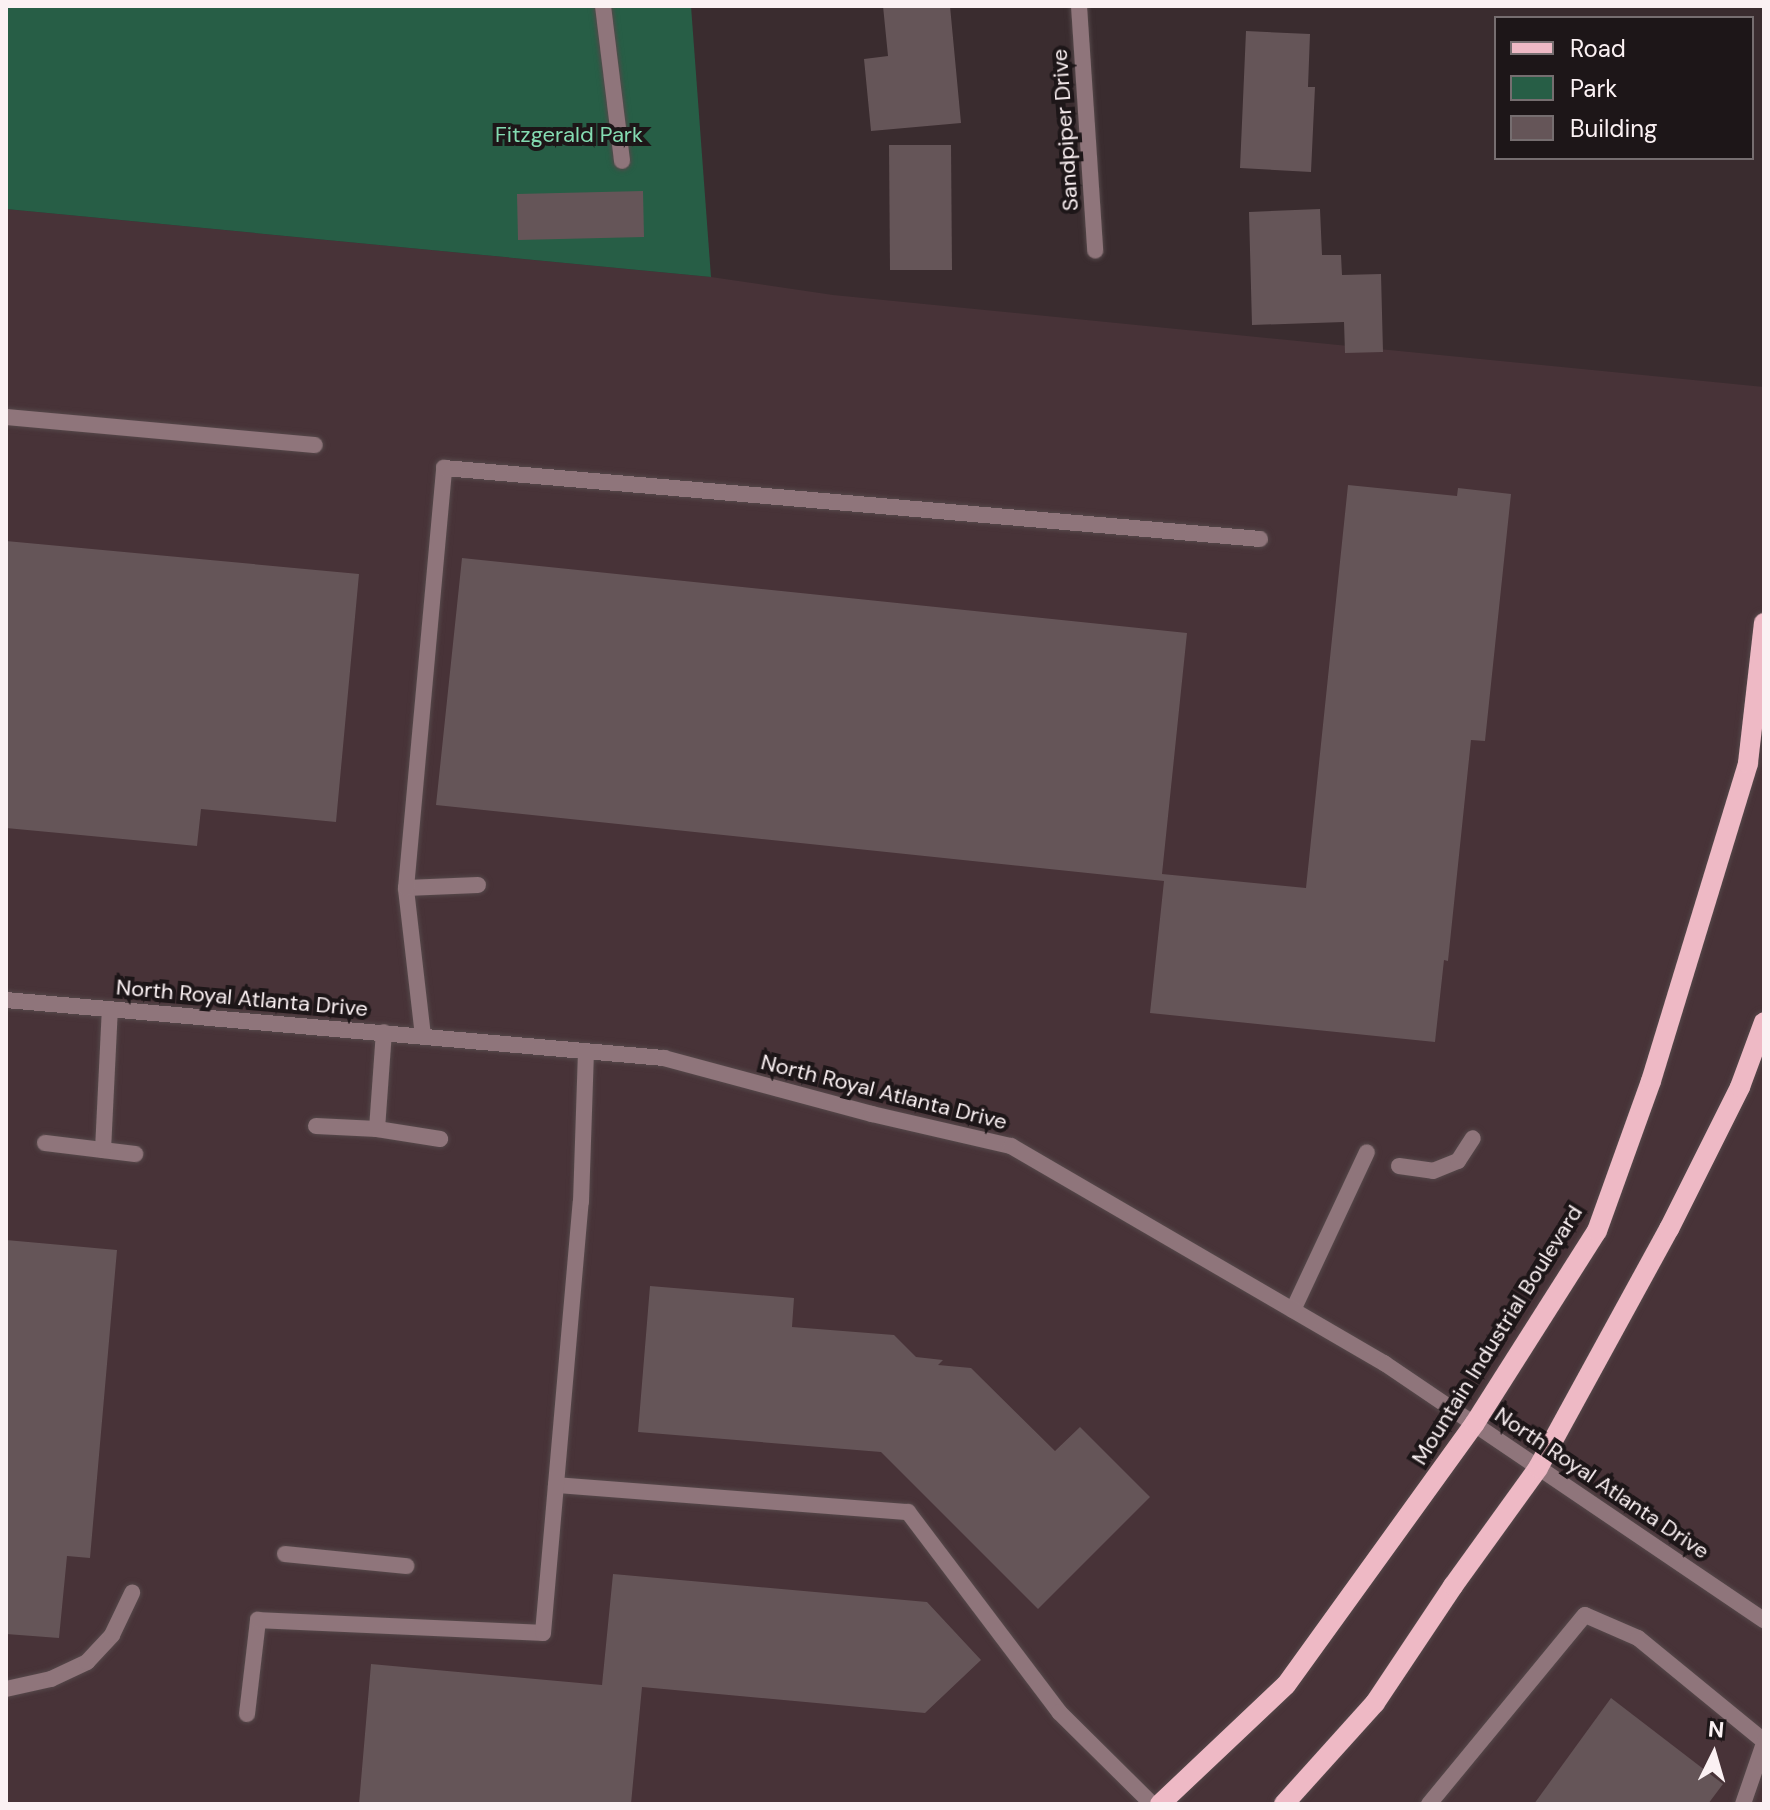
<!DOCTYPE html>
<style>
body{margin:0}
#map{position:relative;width:1770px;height:1810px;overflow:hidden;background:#3a2c2f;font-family:"DM Sans",sans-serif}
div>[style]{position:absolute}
.built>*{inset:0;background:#483338}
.green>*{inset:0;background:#275e46}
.building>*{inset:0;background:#655558}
.roads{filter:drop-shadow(0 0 2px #55484a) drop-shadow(0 0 2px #55484a)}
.lane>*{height:16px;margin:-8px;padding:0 8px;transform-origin:8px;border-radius:8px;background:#8f757b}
.street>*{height:16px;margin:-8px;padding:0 8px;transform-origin:8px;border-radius:8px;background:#8f757b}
.primary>*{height:20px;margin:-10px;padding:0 10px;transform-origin:10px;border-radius:10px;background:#eeb9c5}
span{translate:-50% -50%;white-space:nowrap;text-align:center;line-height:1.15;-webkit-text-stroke:8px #1d1618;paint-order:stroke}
.street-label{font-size:22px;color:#fbf1f3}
.park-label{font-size:22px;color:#84dbb1}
.frame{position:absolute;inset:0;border:8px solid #fbf1f3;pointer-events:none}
.legend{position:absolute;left:1494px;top:16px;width:260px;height:144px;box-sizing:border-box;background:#1d1618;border:2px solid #766e70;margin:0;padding:10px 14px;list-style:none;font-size:24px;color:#fbf1f3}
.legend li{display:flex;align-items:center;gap:16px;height:40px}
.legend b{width:40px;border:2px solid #766e70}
.north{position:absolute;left:1674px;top:1714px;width:80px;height:80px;-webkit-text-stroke:6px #1d1618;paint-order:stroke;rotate:5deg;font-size:22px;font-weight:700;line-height:32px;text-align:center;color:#fbf1f3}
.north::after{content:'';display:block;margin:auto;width:28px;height:36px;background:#fbf1f3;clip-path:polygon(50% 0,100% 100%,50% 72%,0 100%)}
</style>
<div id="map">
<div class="built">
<div style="clip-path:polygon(6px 209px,711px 277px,833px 295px,1764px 387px,1764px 1804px,6px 1804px)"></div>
</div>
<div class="green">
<div style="clip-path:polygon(6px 6px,691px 6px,711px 277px,6px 209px)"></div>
</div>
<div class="building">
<div style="clip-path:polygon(883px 6px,950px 6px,961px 123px,871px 131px,864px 59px,888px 56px)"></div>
<div style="clip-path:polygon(1246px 31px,1310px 34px,1308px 87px,1315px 87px,1311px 172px,1240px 168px)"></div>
<div style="clip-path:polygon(889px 145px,951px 145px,952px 270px,890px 270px)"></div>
<div style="clip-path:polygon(643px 191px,644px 237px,518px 240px,517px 194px)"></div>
<div style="clip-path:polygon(1320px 209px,1322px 255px,1341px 255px,1342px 275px,1381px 274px,1383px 352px,1345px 353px,1344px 322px,1252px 325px,1249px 212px)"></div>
<div style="clip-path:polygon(1348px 485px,1457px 496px,1458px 488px,1511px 494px,1485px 741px,1471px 740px,1448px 961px,1444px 960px,1435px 1042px,1150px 1013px,1164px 881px,436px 805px,462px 558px,1187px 633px,1162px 874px,1306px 888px)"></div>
<div style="clip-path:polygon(6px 541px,359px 574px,336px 822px,201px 809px,197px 846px,6px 828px)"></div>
<div style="clip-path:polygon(6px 1240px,117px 1250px,90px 1558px,67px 1556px,59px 1638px,6px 1634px)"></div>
<div style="clip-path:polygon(650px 1286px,794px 1298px,792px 1327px,894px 1335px,916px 1357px,943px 1360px,938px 1365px,971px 1368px,1055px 1451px,1080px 1427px,1150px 1497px,1038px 1609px,881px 1452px,638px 1432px)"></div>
<div style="clip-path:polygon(613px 1574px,927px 1602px,981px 1660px,925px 1713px,642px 1687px,631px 1804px,359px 1804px,371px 1664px,602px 1685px)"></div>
<div style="clip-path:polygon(1611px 1698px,1723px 1784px,1708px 1804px,1534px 1804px)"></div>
</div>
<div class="roads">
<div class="lane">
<div style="left:603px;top:6px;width:156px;rotate:83deg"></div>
<div style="left:6px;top:417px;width:310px;rotate:5.2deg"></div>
<div style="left:406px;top:888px;width:72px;rotate:-2.4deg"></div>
<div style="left:423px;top:1036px;width:149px;rotate:-96.6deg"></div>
<div style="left:406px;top:888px;width:422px;rotate:-84.8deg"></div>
<div style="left:444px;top:468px;width:819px;rotate:4.97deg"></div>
<div style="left:316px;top:1126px;width:61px;rotate:2.8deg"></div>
<div style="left:377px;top:1129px;width:64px;rotate:9deg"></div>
<div style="left:377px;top:1129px;width:97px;rotate:-85.9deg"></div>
<div style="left:45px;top:1143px;width:91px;rotate:7deg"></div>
<div style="left:103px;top:1150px;width:141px;rotate:-87.2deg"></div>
<div style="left:1399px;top:1166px;width:34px;rotate:8deg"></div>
<div style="left:1433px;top:1171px;width:27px;rotate:-22deg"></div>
<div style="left:1458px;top:1161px;width:27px;rotate:-57deg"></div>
<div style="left:1293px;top:1310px;width:174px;rotate:-64.9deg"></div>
<div style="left:556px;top:1485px;width:353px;rotate:4.4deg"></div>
<div style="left:908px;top:1512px;width:251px;rotate:52.9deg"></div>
<div style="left:1059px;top:1712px;width:131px;rotate:44.7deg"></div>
<div style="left:285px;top:1554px;width:122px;rotate:5.7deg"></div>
<div style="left:6px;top:1689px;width:46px;rotate:-12.5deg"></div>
<div style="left:51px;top:1679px;width:40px;rotate:-25deg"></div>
<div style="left:87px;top:1662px;width:37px;rotate:-47deg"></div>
<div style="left:112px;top:1635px;width:47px;rotate:-64.5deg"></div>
<div style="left:247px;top:1714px;width:95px;rotate:-83.3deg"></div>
<div style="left:258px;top:1620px;width:285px;rotate:2.6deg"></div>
<div style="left:543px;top:1633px;width:433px;rotate:-85deg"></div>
<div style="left:581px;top:1202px;width:151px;rotate:-88.1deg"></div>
<div style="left:1429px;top:1804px;width:245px;rotate:-50.5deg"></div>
<div style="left:1585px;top:1615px;width:58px;rotate:23.5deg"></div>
<div style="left:1638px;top:1638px;width:163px;rotate:39.3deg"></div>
<div style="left:1743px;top:1804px;width:65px;rotate:-71deg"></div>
</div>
<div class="street">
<div style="left:1079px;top:6px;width:245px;rotate:86.2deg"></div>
<div style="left:6px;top:1000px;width:661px;rotate:5.04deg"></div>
<div style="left:664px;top:1058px;width:215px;rotate:15.1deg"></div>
<div style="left:872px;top:1114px;width:143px;rotate:13deg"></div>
<div style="left:1011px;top:1146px;width:432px;rotate:30.2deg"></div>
<div style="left:1384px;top:1363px;width:459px;rotate:34.1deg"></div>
</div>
<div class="primary">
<div style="left:1160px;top:1804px;width:173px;rotate:-43.4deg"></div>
<div style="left:1286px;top:1685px;width:323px;rotate:-54.2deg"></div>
<div style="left:1475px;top:1423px;width:227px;rotate:-57.6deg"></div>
<div style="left:1597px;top:1231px;width:159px;rotate:-70.2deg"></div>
<div style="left:1651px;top:1081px;width:332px;rotate:-73deg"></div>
<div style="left:1748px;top:763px;width:141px;rotate:-83.5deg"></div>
<div style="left:1284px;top:1804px;width:136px;rotate:-48deg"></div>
<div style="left:1375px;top:1703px;width:141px;rotate:-56.3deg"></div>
<div style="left:1453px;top:1586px;width:145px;rotate:-54.2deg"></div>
<div style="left:1538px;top:1468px;width:273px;rotate:-61.3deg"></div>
<div style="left:1669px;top:1229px;width:159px;rotate:-63.4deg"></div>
<div style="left:1740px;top:1087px;width:69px;rotate:-69.7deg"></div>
</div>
</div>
<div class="street-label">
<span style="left:1065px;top:130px;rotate:-94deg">Sandpiper Drive</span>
<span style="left:242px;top:998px;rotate:5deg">North Royal Atlanta Drive</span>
<span style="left:884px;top:1092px;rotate:14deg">North Royal Atlanta Drive</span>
<span style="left:1497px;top:1335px;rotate:-58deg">Mountain Industrial Boulevard</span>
<span style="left:1602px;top:1483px;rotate:34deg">North Royal Atlanta Drive</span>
</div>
<div class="park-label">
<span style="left:569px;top:135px">Fitzgerald Park</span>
</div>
<div class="frame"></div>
<ul class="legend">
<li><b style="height:10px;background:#eeb9c5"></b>Road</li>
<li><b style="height:22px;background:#275e46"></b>Park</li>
<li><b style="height:22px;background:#655558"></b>Building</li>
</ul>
<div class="north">N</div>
</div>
